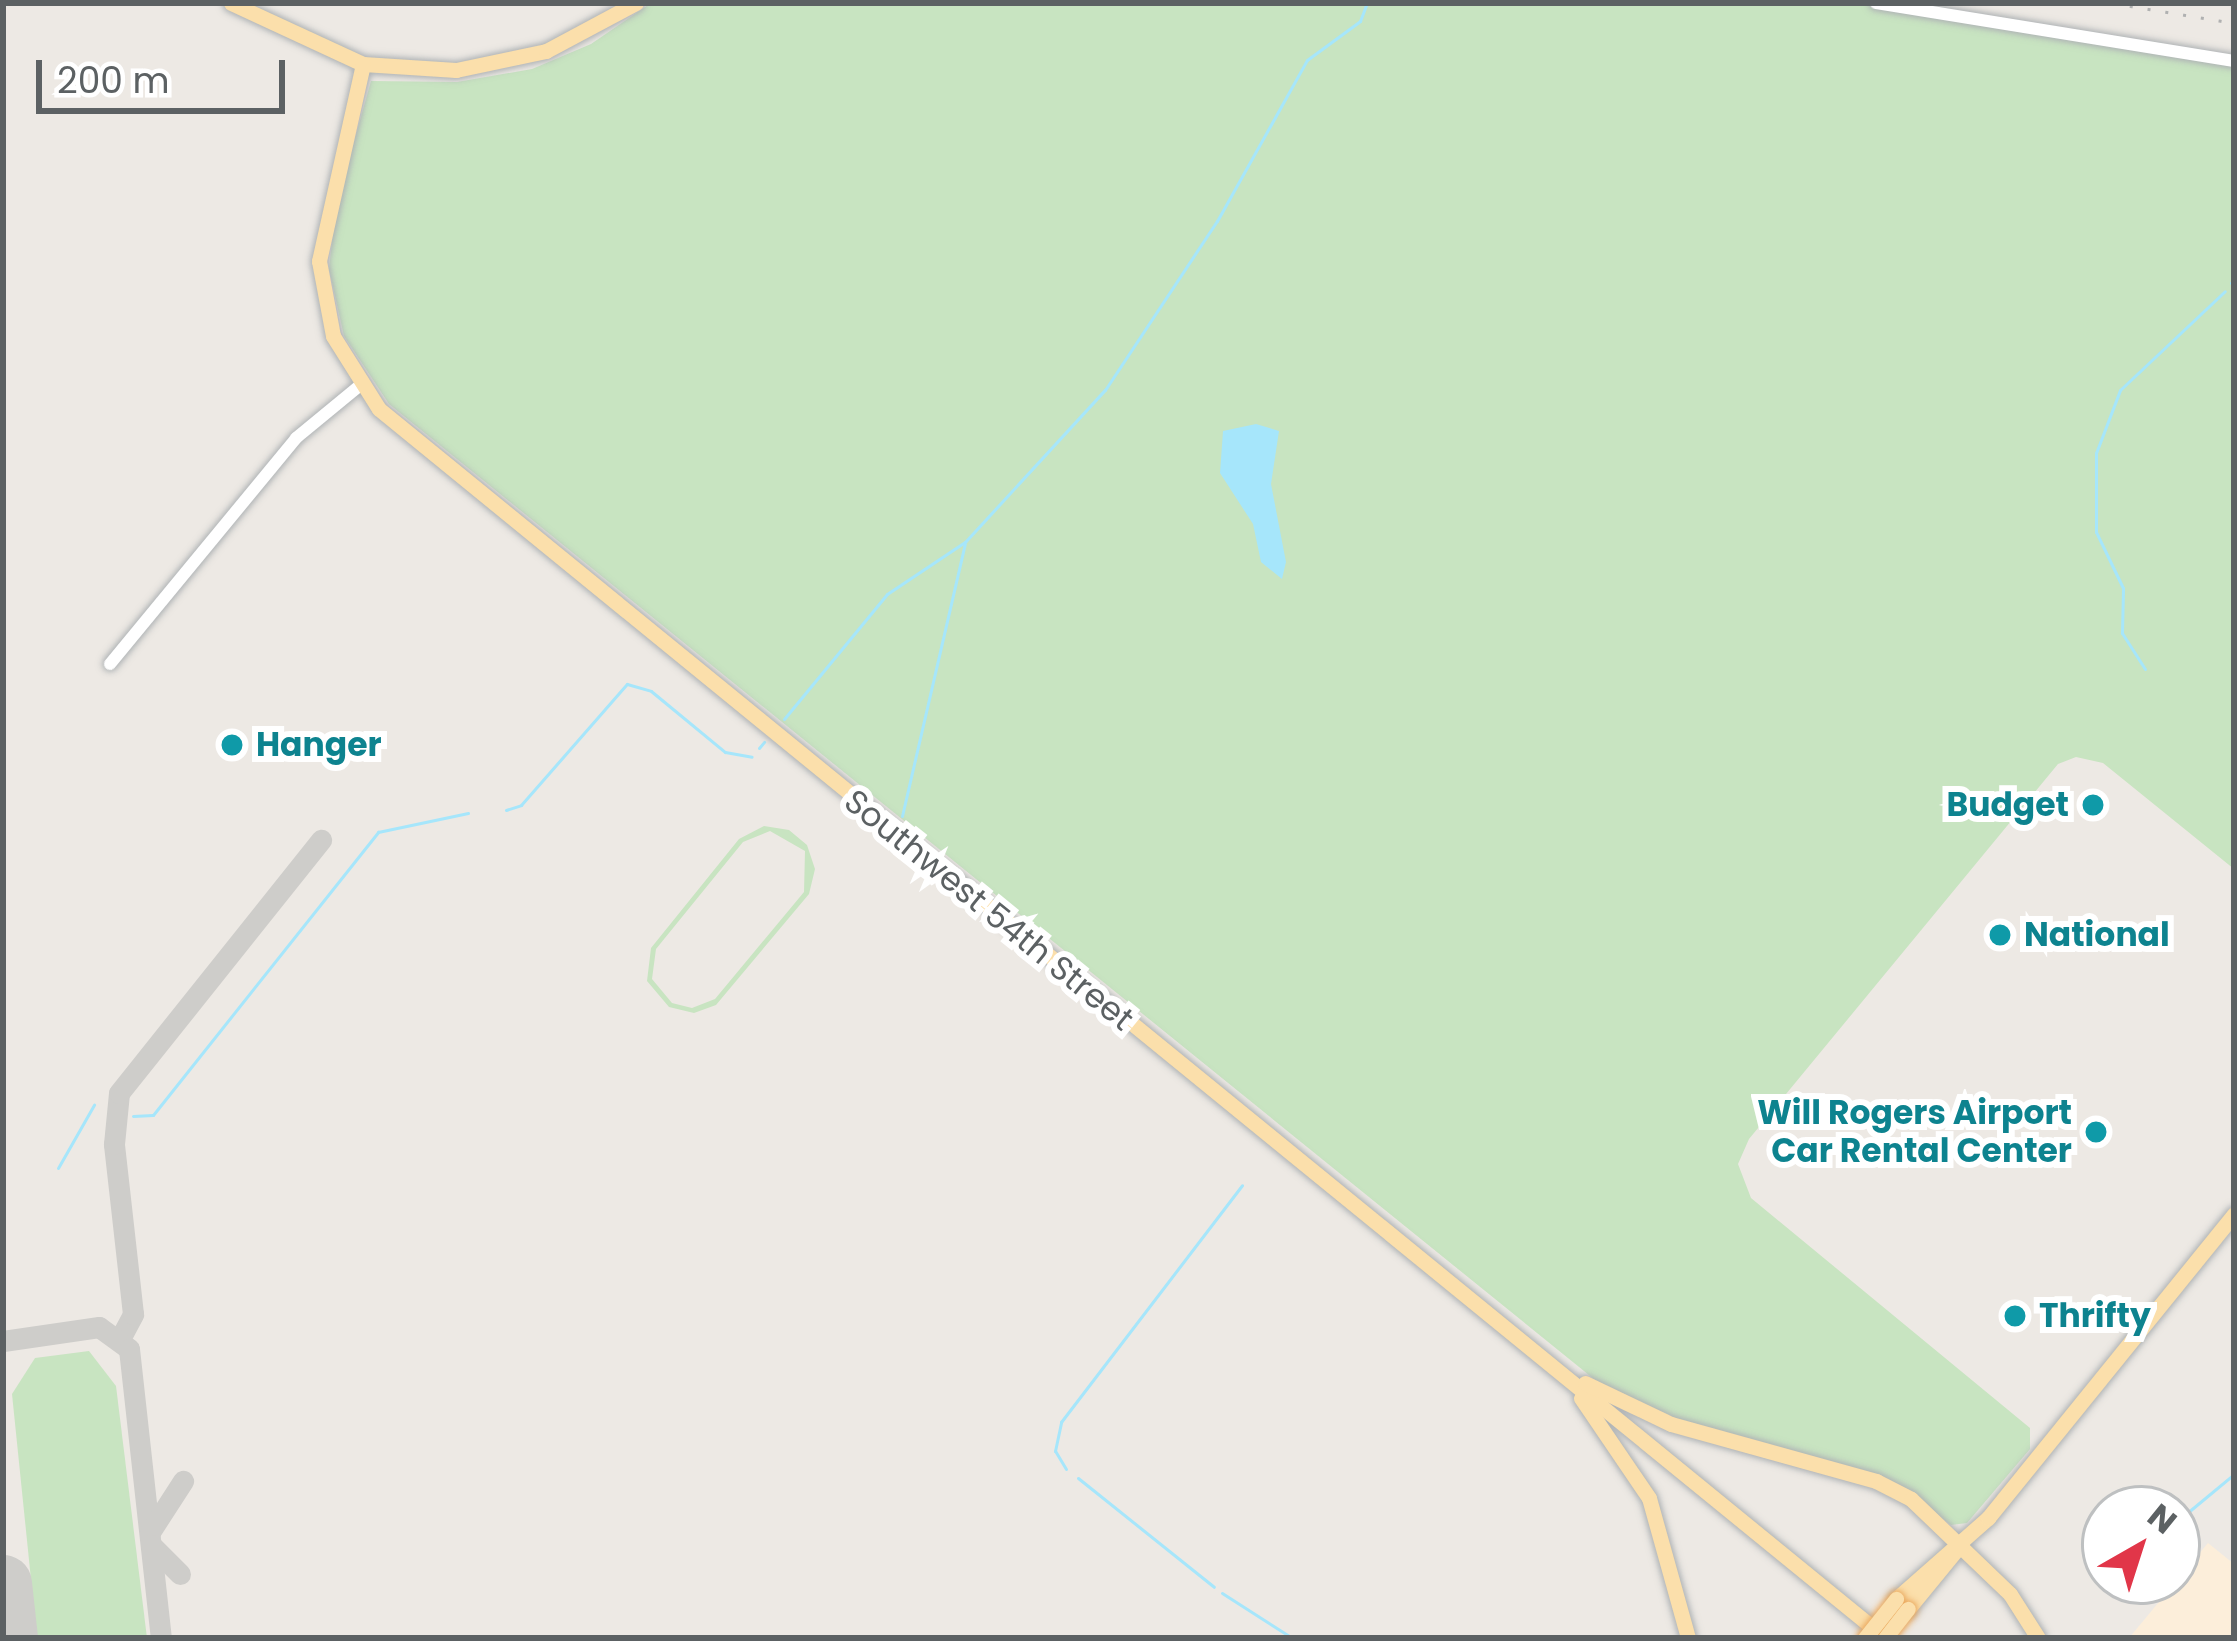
<!DOCTYPE html>
<style>
body{margin:0}
#map{position:relative;width:2237px;height:1641px;overflow:hidden;background:#ede9e4;font-family:Poppins,sans-serif}
div>[style]{position:absolute}
.commercial>*{inset:0;background:#fceeda}
.green>*{inset:0;background:#c8e4c1}
.water>*{inset:0;background:#a6e6fb}
.stream>*{height:3px;margin:-1.5px;padding:0 1.5px;transform-origin:1.5px;border-radius:1.5px;background:#a6e6fb}
.taxiway>*{height:21px;margin:-10.5px;padding:0 10.5px;transform-origin:10.5px;border-radius:10.5px;background:#cecdca}
.runway>*{height:57px;margin:-28.5px;padding:0 28.5px;transform-origin:28.5px;border-radius:28.5px;background:#cecdca}
.roads{filter:drop-shadow(0 0 3px #afb3b5) drop-shadow(0 0 3px #afb3b5)}
.minor>*{height:12px;margin:-6px;padding:0 6px;transform-origin:6px;border-radius:6px;background:#fff}
.major>*{height:15px;margin:-7.5px;padding:0 7.5px;transform-origin:7.5px;border-radius:7.5px;background:#fbdfab}
.rail>*{height:3px;margin-top:-1.5px;transform-origin:0;background:repeating-linear-gradient(90deg,#b0b1b1 0 3px,transparent 0 18px)}
.bridges{filter:drop-shadow(0 0 3px #eaaa60) drop-shadow(0 0 3px #eaaa60)}
.major-bridge>*{height:15px;margin:-7.5px;padding:0 7.5px;transform-origin:7.5px;border-radius:7.5px;background:#fbdfab}
.dots>*{width:33px;height:33px;translate:-50% -50%;box-sizing:border-box;border:6px solid #fff;border-radius:50%}
span{translate:-50% -50%;white-space:nowrap;text-align:center;line-height:1.15;-webkit-text-stroke:12px #fff;paint-order:stroke}
.culture-label{font-size:33px;color:#0d838f;font-weight:700}
.left{translate:0 -50%;text-align:left}
.right{translate:-100% -50%;text-align:right}
.street-label{font-size:33px;color:#5c6163}
.frame{position:absolute;inset:0;border:6px solid #5c6163;pointer-events:none}
.north{position:absolute;left:2081px;top:1485px;width:120px;height:120px;box-sizing:border-box;background:#fff;border:3px solid #bec0c1;border-radius:50%;rotate:39deg;font-size:33px;font-weight:700;line-height:48px;text-align:center;color:#5c6163}
.north::after{content:'';display:block;margin:auto;width:42px;height:54px;background:#e13649;clip-path:polygon(50% 0,100% 100%,50% 72%,0 100%)}
.scale{position:absolute;left:36px;top:60px;width:249px;height:54px;box-sizing:border-box;border:6px solid #5c6163;border-top:0;padding-left:15px;font-size:36px;line-height:42px;white-space:nowrap;color:#5c6163;-webkit-text-stroke:9px #fff;paint-order:stroke}
</style>
<div id="map">
<div class="commercial">
<div style="clip-path:polygon(2208px 1543px,2234px 1564px,2234px 1638px,2129px 1638px)"></div>
</div>
<div class="green">
<div style="clip-path:polygon(651px 3px,1853px 3px,2234px 65px,2234px 869px,2103px 763px,2076px 757px,2058px 764px,1749px 1139px,1738px 1164px,1751px 1198px,2030px 1428px,2030px 1449px,1967px 1523px,1951px 1525px,1914px 1497px,1666px 1418px,1605px 1388px,389px 404px,344px 336px,329px 269px,336px 206px,371px 81px,457px 82px,532px 69px,591px 44px)"></div>
<div style="clip-path:polygon(evenodd,764px 826px,789px 830px,807px 845px,815px 869px,809px 894px,716px 1005px,694px 1013px,669px 1007px,647px 981px,651px 948px,739px 839px,764px 826px,770px 831px,805px 851px,804px 892px,715px 999px,692px 1008px,672px 1003px,652px 979px,656px 949px,743px 842px,770px 831px)"></div>
<div style="clip-path:polygon(89px 1351px,116px 1386px,147px 1638px,37px 1638px,12px 1394px,35px 1358px)"></div>
</div>
<div class="water">
<div style="clip-path:polygon(1256px 424px,1279px 431px,1271px 484px,1286px 562px,1282px 579px,1261px 562px,1253px 524px,1220px 473px,1223px 431px)"></div>
</div>
<div class="stream">
<div style="left:268px;top:3px;width:7px"></div>
<div style="left:2231px;top:283px;width:5px;rotate:-53deg"></div>
<div style="left:2145px;top:669px;width:43px;rotate:-122.6deg"></div>
<div style="left:2122px;top:633px;width:45px;rotate:-88.7deg"></div>
<div style="left:2123px;top:588px;width:62px;rotate:-115.7deg"></div>
<div style="left:2096px;top:532px;width:79px;rotate:-90deg"></div>
<div style="left:2096px;top:453px;width:67px;rotate:-69.1deg"></div>
<div style="left:2120px;top:390px;width:144px;rotate:-43.3deg"></div>
<div style="left:784px;top:719px;width:162px;rotate:-50.5deg"></div>
<div style="left:887px;top:594px;width:94px;rotate:-33.7deg"></div>
<div style="left:965px;top:542px;width:207px;rotate:-47.4deg"></div>
<div style="left:1105px;top:390px;width:203px;rotate:-56.5deg"></div>
<div style="left:1217px;top:221px;width:184px;rotate:-60.8deg"></div>
<div style="left:1307px;top:60px;width:66px;rotate:-36.3deg"></div>
<div style="left:1360px;top:21px;width:19px;rotate:-69deg"></div>
<div style="left:759px;top:748px;width:8px;rotate:-50deg"></div>
<div style="left:506px;top:810px;width:16px;rotate:-18deg"></div>
<div style="left:521px;top:805px;width:161px;rotate:-48.8deg"></div>
<div style="left:627px;top:684px;width:25px;rotate:16deg"></div>
<div style="left:651px;top:691px;width:96px;rotate:39.5deg"></div>
<div style="left:725px;top:752px;width:27px;rotate:10deg"></div>
<div style="left:902px;top:816px;width:279px;rotate:-77deg"></div>
<div style="left:133px;top:1116px;width:20px;rotate:-3deg"></div>
<div style="left:153px;top:1115px;width:362px;rotate:-51.5deg"></div>
<div style="left:378px;top:832px;width:92px;rotate:-11.9deg"></div>
<div style="left:58px;top:1168px;width:73px;rotate:-60.3deg"></div>
<div style="left:1066px;top:1469px;width:21px;rotate:-121deg"></div>
<div style="left:1055px;top:1451px;width:30px;rotate:-78deg"></div>
<div style="left:1061px;top:1422px;width:298px;rotate:-52.6deg"></div>
<div style="left:1078px;top:1478px;width:174px;rotate:38.7deg"></div>
<div style="left:2187px;top:1513px;width:61px;rotate:-39.7deg"></div>
<div style="left:1222px;top:1593px;width:83px;rotate:32.7deg"></div>
</div>
<div class="taxiway">
<div style="left:121px;top:1337px;width:26px;rotate:-62deg"></div>
<div style="left:133px;top:1314px;width:171px;rotate:-96.4deg"></div>
<div style="left:114px;top:1144px;width:51px;rotate:-84.4deg"></div>
<div style="left:119px;top:1093px;width:324px;rotate:-51.4deg"></div>
<div style="left:3px;top:1341px;width:97px;rotate:-8.3deg"></div>
<div style="left:99px;top:1327px;width:37px;rotate:36deg"></div>
<div style="left:129px;top:1349px;width:291px;rotate:83.7deg"></div>
<div style="left:150px;top:1532px;width:61px;rotate:-57.1deg"></div>
<div style="left:151px;top:1545px;width:41px;rotate:45deg"></div>
</div>
<div class="runway">
<div style="left:3px;top:1583px;width:55px;rotate:83.8deg"></div>
</div>
<div class="roads">
<div class="minor">
<div style="left:1876px;top:3px;width:363px;rotate:9.2deg"></div>
<div style="left:110px;top:664px;width:293px;rotate:-50.5deg"></div>
<div style="left:296px;top:438px;width:82px;rotate:-39.5deg"></div>
</div>
<div class="major">
<div style="left:231px;top:3px;width:145px;rotate:24.8deg"></div>
<div style="left:363px;top:64px;width:93px;rotate:3.7deg"></div>
<div style="left:456px;top:70px;width:92px;rotate:-11.9deg"></div>
<div style="left:546px;top:51px;width:102px;rotate:-28.1deg"></div>
<div style="left:363px;top:64px;width:202px;rotate:102.6deg"></div>
<div style="left:319px;top:261px;width:76px;rotate:79.4deg"></div>
<div style="left:333px;top:336px;width:86px;rotate:57.8deg"></div>
<div style="left:379px;top:409px;width:1941px;rotate:39.21deg"></div>
<div style="left:1585px;top:1383px;width:95px;rotate:25.5deg"></div>
<div style="left:1671px;top:1424px;width:213px;rotate:15.5deg"></div>
<div style="left:1876px;top:1481px;width:39px;rotate:27deg"></div>
<div style="left:1911px;top:1499px;width:137px;rotate:43.8deg"></div>
<div style="left:2010px;top:1594px;width:52px;rotate:57.5deg"></div>
<div style="left:1581px;top:1398px;width:121px;rotate:55.8deg"></div>
<div style="left:1649px;top:1498px;width:145px;rotate:74.4deg"></div>
<div style="left:1896px;top:1599px;width:123px;rotate:-41.4deg"></div>
<div style="left:1988px;top:1518px;width:391px;rotate:-51deg"></div>
<div style="left:1908px;top:1609px;width:85px;rotate:-50.7deg"></div>
</div>
</div>
<div class="rail">
<div style="left:2112px;top:3px;width:124px;rotate:9.3deg"></div>
</div>
<div class="bridges">
<div class="major-bridge">
<div style="left:1865px;top:1638px;width:50px;rotate:-51.5deg"></div>
<div style="left:1885px;top:1638px;width:37px;rotate:-52deg"></div>
</div>
</div>
<div class="dots">
<div style="left:232px;top:745px;background:#0f9aa8"></div>
<div style="left:2093px;top:805px;background:#0f9aa8"></div>
<div style="left:2000px;top:935px;background:#0f9aa8"></div>
<div style="left:2096px;top:1132px;background:#0f9aa8"></div>
<div style="left:2015px;top:1316px;background:#0f9aa8"></div>
</div>
<div class="culture-label">
<span class="left" style="left:256px;top:745px">Hanger</span>
<span class="right" style="left:2069px;top:805px">Budget</span>
<span class="left" style="left:2024px;top:935px">National</span>
<span class="right" style="left:2072px;top:1132px">Will Rogers Airport<br>Car Rental Center</span>
<span class="left" style="left:2039px;top:1316px">Thrifty</span>
</div>
<div class="street-label">
<span style="left:989px;top:910px;rotate:39deg">Southwest 54th Street</span>
</div>
<div class="frame"></div>
<div class="north">N</div>
<div class="scale">200 m</div>
</div>
